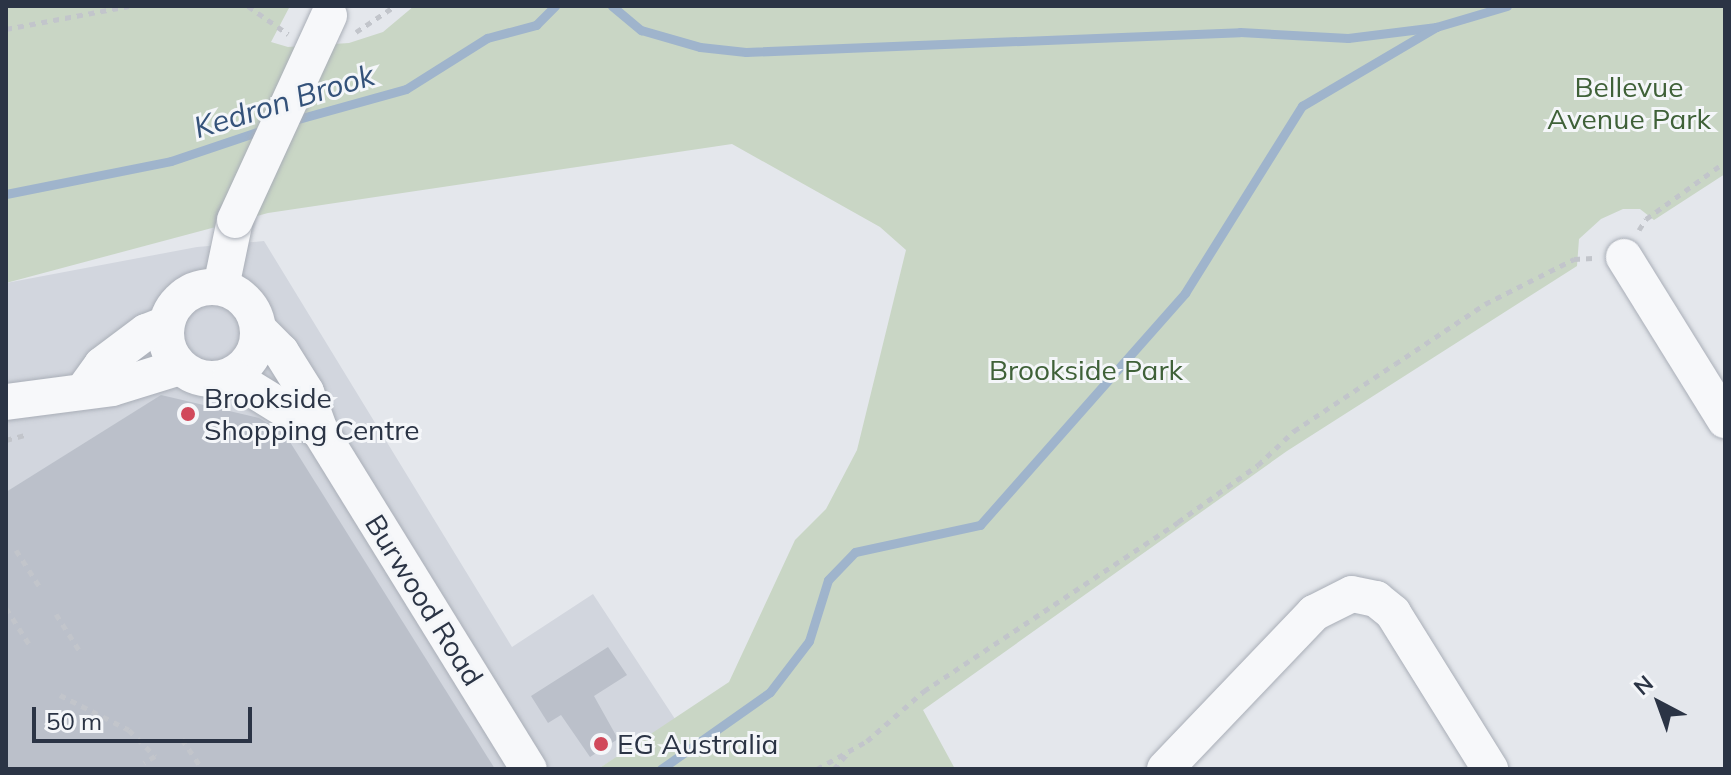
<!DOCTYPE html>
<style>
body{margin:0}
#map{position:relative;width:1731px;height:775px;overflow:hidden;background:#e4e7ec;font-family:Mulish,sans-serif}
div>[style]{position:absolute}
.built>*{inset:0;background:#d2d6de}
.green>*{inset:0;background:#c9d6c5}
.stream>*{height:9px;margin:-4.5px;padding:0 4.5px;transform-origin:4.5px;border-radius:4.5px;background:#9fb4cc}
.building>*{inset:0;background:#bbc0ca}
.path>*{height:5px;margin-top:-2.5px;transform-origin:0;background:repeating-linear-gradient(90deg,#c2c5cb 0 6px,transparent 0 12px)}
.roads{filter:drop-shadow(0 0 2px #a9aeb7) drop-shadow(0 0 2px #a9aeb7)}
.minor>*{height:36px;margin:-18px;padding:0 18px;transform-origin:18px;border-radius:18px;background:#f7f8fa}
.minor>.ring{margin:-18px;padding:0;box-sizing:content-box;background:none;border:36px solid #f7f8fa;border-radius:50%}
.bridges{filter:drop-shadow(0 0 2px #a9aeb7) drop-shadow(0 0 2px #a9aeb7)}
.minor-bridge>*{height:36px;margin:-18px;padding:0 18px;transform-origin:18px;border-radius:18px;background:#f7f8fa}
.dots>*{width:22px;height:22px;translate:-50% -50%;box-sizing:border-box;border:4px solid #f4f6f9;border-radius:50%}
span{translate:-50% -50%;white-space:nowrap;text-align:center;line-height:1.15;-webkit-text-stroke:6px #f4f6f9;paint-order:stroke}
.park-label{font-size:28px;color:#3f6138}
.poi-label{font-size:28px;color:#2b3445}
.left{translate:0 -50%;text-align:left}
.street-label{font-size:28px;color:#2b3445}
.water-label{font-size:30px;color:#34527a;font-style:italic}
.frame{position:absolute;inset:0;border:8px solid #2b3445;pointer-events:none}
.north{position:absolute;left:1619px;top:663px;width:80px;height:80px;-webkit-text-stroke:6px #f4f6f9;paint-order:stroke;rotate:319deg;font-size:22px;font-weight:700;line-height:32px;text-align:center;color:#2b3445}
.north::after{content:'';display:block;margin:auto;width:28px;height:36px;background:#2b3445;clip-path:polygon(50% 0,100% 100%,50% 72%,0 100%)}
.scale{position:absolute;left:32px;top:707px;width:220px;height:36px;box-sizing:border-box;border:4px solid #2b3445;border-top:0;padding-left:10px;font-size:24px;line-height:28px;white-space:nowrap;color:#2b3445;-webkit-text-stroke:6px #f4f6f9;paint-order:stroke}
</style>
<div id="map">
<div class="built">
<div style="clip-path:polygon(264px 241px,512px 647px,593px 594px,675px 719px,598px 769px,6px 769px,6px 283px,197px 247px)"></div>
</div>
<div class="green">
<div style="clip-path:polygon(6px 6px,290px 6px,271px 42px,288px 47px,349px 43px,383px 32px,414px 6px,1725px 6px,1725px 174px,1654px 220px,1640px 209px,1623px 209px,1601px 219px,1579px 239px,1577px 266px,1287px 451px,923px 710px,955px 769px,598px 769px,729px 682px,795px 540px,826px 509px,857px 450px,906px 250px,880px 227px,732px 144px,268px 213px,6px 283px)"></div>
</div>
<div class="stream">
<div style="left:612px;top:6px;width:38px;rotate:40deg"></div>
<div style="left:641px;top:30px;width:61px;rotate:16.1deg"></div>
<div style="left:700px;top:47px;width:46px;rotate:6.2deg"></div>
<div style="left:746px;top:52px;width:494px;rotate:-2.3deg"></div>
<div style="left:1240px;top:32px;width:108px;rotate:3.2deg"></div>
<div style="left:1348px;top:38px;width:89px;rotate:-7.1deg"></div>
<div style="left:1436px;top:27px;width:74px;rotate:-16.5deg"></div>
<div style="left:291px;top:121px;width:119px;rotate:-15.5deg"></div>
<div style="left:406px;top:89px;width:96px;rotate:-32.2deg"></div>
<div style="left:487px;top:38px;width:51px;rotate:-14.9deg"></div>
<div style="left:536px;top:25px;width:27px;rotate:-45deg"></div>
<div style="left:6px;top:194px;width:168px;rotate:-11.3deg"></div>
<div style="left:171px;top:161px;width:100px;rotate:-18.6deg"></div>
<div style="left:661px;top:769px;width:133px;rotate:-35.2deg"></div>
<div style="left:770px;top:692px;width:64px;rotate:-52.6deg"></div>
<div style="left:809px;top:641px;width:64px;rotate:-72.7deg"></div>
<div style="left:828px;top:580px;width:39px;rotate:-46deg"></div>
<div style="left:855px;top:552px;width:128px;rotate:-12.2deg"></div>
<div style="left:980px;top:525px;width:310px;rotate:-48.5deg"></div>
<div style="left:1185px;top:293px;width:221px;rotate:-58deg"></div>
<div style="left:1302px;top:106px;width:156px;rotate:-30.5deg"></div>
</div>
<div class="building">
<div style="clip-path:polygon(161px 395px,259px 418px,285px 434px,495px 769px,6px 769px,6px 492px)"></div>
<div style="clip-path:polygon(608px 647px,627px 675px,594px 696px,618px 739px,590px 757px,561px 715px,548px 723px,531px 696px)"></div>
</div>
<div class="path">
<div style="left:248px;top:6px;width:49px;rotate:35deg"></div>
<div style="left:6px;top:29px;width:125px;rotate:-10.6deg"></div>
<div style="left:356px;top:32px;width:47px;rotate:-33.7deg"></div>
<div style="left:1639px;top:230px;width:13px;rotate:-58deg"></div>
<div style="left:1646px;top:219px;width:97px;rotate:-35.8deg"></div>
<div style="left:6px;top:440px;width:23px;rotate:-15deg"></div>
<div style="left:16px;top:550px;width:46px;rotate:57.3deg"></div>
<div style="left:6px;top:608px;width:43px;rotate:57.4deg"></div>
<div style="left:56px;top:614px;width:43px;rotate:57.4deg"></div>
<div style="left:60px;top:695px;width:77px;rotate:26.9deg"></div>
<div style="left:129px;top:730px;width:37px;rotate:45deg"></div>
<div style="left:155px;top:756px;width:13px;rotate:148deg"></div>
<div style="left:182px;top:739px;width:36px;rotate:56deg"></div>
<div style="left:817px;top:769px;width:57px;rotate:-29.2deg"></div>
<div style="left:867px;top:741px;width:76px;rotate:-41.3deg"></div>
<div style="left:924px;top:691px;width:305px;rotate:-33.6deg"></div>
<div style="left:1178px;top:522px;width:98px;rotate:-35.5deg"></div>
<div style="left:1258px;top:465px;width:50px;rotate:-43.4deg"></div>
<div style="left:1294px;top:431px;width:121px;rotate:-33.6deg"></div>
<div style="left:1395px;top:364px;width:108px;rotate:-33.7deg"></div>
<div style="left:1485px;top:304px;width:100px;rotate:-26.8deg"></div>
<div style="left:1574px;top:259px;width:19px;rotate:-3deg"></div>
<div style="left:834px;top:769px;width:20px;rotate:-49deg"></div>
<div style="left:923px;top:769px;width:1px"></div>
</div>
<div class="roads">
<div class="minor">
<div style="left:1624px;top:257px;width:192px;rotate:58.2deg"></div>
<div class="ring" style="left:166px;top:287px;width:56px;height:56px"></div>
<div style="left:221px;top:287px;width:68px;rotate:-78.2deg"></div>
<div style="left:259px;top:330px;width:31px;rotate:45deg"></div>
<div style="left:281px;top:352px;width:47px;rotate:58deg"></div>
<div style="left:306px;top:392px;width:41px;rotate:70.3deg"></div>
<div style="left:320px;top:431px;width:397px;rotate:58.3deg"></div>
<div style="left:231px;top:376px;width:105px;rotate:31.7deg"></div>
<div style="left:86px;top:387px;width:27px;rotate:-54deg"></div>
<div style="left:102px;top:365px;width:55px;rotate:-36.9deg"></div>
<div style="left:146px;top:332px;width:22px;rotate:-21deg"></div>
<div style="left:6px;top:402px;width:107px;rotate:-7.5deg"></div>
<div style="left:112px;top:388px;width:71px;rotate:-17.2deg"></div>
<div style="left:1165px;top:769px;width:216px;rotate:-46.3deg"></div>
<div style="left:1314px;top:613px;width:42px;rotate:-26.6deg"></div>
<div style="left:1352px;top:594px;width:25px;rotate:12deg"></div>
<div style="left:1376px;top:599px;width:22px;rotate:39deg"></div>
<div style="left:1393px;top:613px;width:184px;rotate:58.1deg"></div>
</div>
</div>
<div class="bridges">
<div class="minor-bridge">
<div style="left:235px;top:220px;width:225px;rotate:-65.3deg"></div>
</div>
</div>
<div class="dots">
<div style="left:188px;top:414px;background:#d1495b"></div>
<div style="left:601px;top:744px;background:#d1495b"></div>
</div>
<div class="park-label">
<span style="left:1629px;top:103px">Bellevue<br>Avenue Park</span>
<span style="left:1086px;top:370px">Brookside Park</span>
</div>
<div class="poi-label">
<span class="left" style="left:204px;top:414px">Brookside<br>Shopping Centre</span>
<span class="left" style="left:617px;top:744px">EG Australia</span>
</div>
<div class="street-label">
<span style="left:424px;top:600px;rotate:58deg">Burwood Road</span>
</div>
<div class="water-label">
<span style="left:284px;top:101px;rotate:-17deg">Kedron Brook</span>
</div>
<div class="frame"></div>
<div class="north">N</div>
<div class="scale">50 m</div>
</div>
